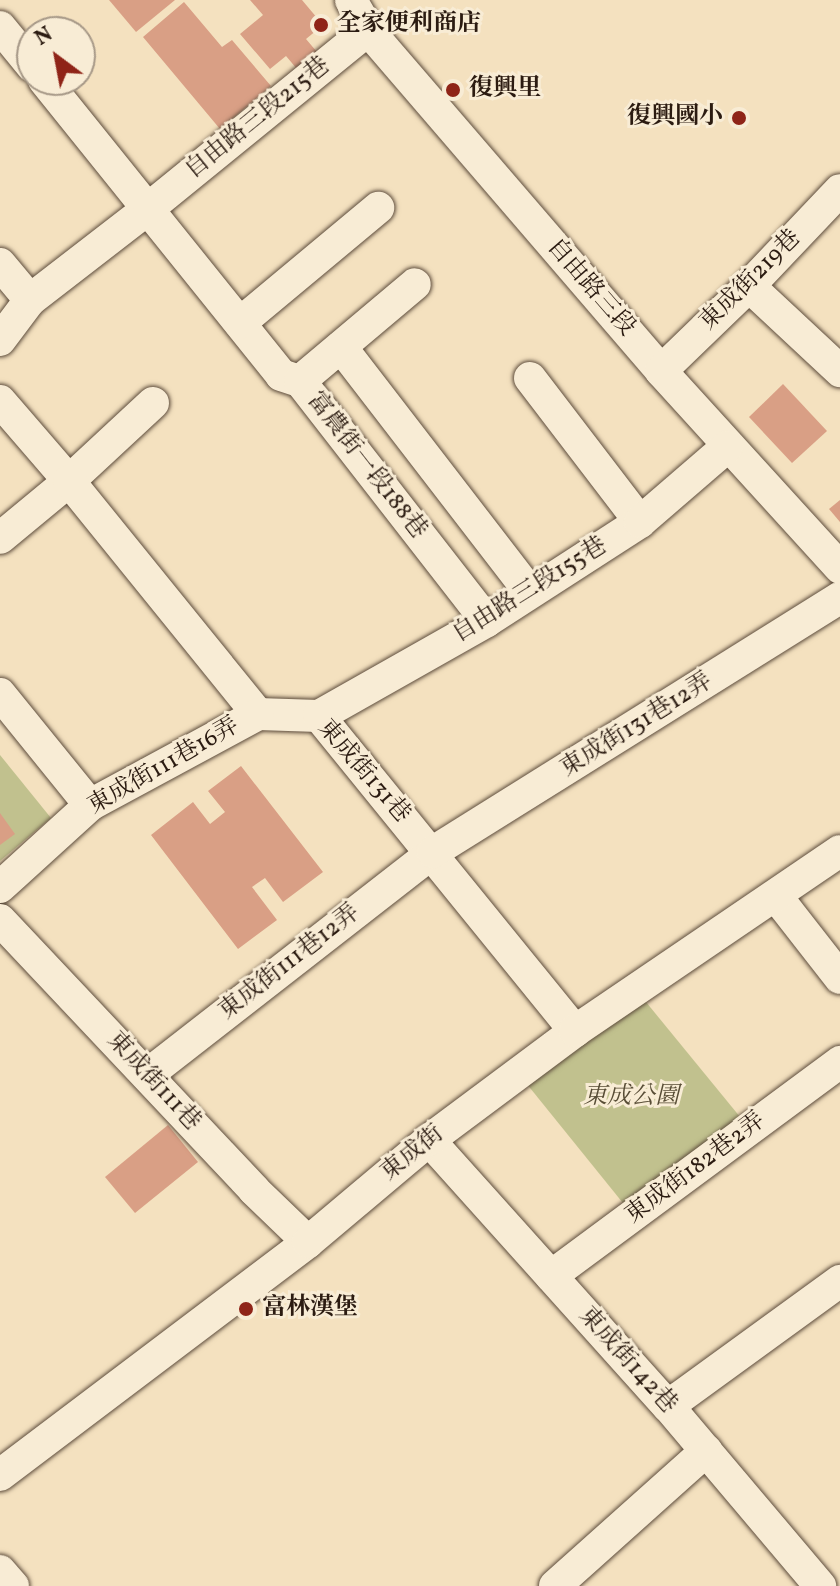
<!DOCTYPE html>
<meta charset="utf-8">
<style>
body{margin:0}
#map{position:relative;width:840px;height:1586px;overflow:hidden;background:#f4e1bf;font-family:Vollkorn,"Noto Serif TC",serif}
div>[style]{position:absolute}
.green>*{inset:0;background:#c1c18e}
.building>*{inset:0;background:#d99f85}
.roads{filter:drop-shadow(0 0 2px #5d4c3c) drop-shadow(0 0 2px #5d4c3c)}
.minor>*{height:32px;margin:-16px;padding:0 16px;transform-origin:16px;border-radius:16px;background:#f8ecd5}
.dots>*{width:22px;height:22px;translate:-50% -50%;box-sizing:border-box;border:4px solid #f8ecd5;border-radius:50%}
span{translate:-50% -50%;white-space:nowrap;text-align:center;line-height:1.15;-webkit-text-stroke:6px #f8ecd5;paint-order:stroke}
.poi-label{font-size:24px;color:#2b1b11;font-weight:700}
.left{translate:0 -50%;text-align:left}
.right{translate:-100% -50%;text-align:right}
.street-label{font-size:24px;color:#2b1b11}
.park-label{font-size:24px;color:#584d36;font-style:italic}
.north{position:absolute;left:16px;top:16px;width:80px;height:80px;box-sizing:border-box;background:#f8ecd5;border:2px solid #a69887;border-radius:50%;rotate:328deg;font-size:22px;font-weight:700;line-height:32px;text-align:center;color:#2b1b11}
.north::after{content:'';display:block;margin:auto;width:28px;height:36px;background:#8f2418;clip-path:polygon(50% 0,100% 100%,50% 72%,0 100%)}
</style>
<div id="map">
<div class="green">
<div style="clip-path:polygon(0 755px,51px 818px,0 861px)"></div>
<div style="clip-path:polygon(646px 1002px,745px 1123px,631px 1213px,522px 1078px)"></div>
</div>
<div class="building">
<div style="clip-path:polygon(109px 0,175px 0,136px 32px)"></div>
<div style="clip-path:polygon(250px 0,302px 0,323px 25px,306px 39px,317px 52px,297px 69px,286px 56px,270px 69px,240px 34px,263px 15px)"></div>
<div style="clip-path:polygon(184px 2px,222px 47px,232px 40px,271px 86px,220px 129px,143px 37px)"></div>
<div style="clip-path:polygon(783px 384px,827px 431px,792px 463px,749px 417px)"></div>
<div style="clip-path:polygon(840px 500px,840px 522px,829px 509px)"></div>
<div style="clip-path:polygon(241px 766px,323px 872px,283px 902px,265px 878px,252px 887px,277px 920px,238px 949px,151px 835px,193px 802px,210px 824px,225px 812px,208px 791px)"></div>
<div style="clip-path:polygon(0 813px,15px 834px,0 845px)"></div>
<div style="clip-path:polygon(168px 1125px,198px 1162px,135px 1213px,105px 1177px)"></div>
</div>
<div class="roads">
<div class="minor">
<div style="left:351px;top:0;width:34px;rotate:60deg"></div>
<div style="left:368px;top:30px;width:450px;rotate:49.3deg"></div>
<div style="left:661px;top:371px;width:266px;rotate:47.7deg"></div>
<div style="left:0;top:27px;width:50px;rotate:50.6deg"></div>
<div style="left:44px;top:80px;width:378px;rotate:51.2deg"></div>
<div style="left:281px;top:375px;width:20px;rotate:18deg"></div>
<div style="left:300px;top:381px;width:304px;rotate:52.1deg"></div>
<div style="left:0;top:264px;width:47px;rotate:50.2deg"></div>
<div style="left:749px;top:286px;width:125px;rotate:43deg"></div>
<div style="left:240px;top:323px;width:180px;rotate:-39.8deg"></div>
<div style="left:0;top:340px;width:50px;rotate:-53.1deg"></div>
<div style="left:30px;top:300px;width:150px;rotate:-37.7deg"></div>
<div style="left:149px;top:208px;width:282px;rotate:-39.1deg"></div>
<div style="left:341px;top:347px;width:309px;rotate:52.4deg"></div>
<div style="left:661px;top:371px;width:122px;rotate:-44deg"></div>
<div style="left:749px;top:286px;width:132px;rotate:-46.5deg"></div>
<div style="left:530px;top:378px;width:181px;rotate:52.6deg"></div>
<div style="left:300px;top:381px;width:150px;rotate:-40.1deg"></div>
<div style="left:0;top:401px;width:106px;rotate:49.2deg"></div>
<div style="left:69px;top:481px;width:89px;rotate:140.4deg"></div>
<div style="left:153px;top:403px;width:115px;rotate:137.1deg"></div>
<div style="left:69px;top:481px;width:300px;rotate:51deg"></div>
<div style="left:258px;top:714px;width:61px;rotate:1.9deg"></div>
<div style="left:319px;top:716px;width:406px;rotate:50.9deg"></div>
<div style="left:0;top:694px;width:143px;rotate:51deg"></div>
<div style="left:319px;top:716px;width:193px;rotate:-29.5deg"></div>
<div style="left:487px;top:621px;width:182px;rotate:-32.9deg"></div>
<div style="left:640px;top:522px;width:115px;rotate:-40.8deg"></div>
<div style="left:0;top:887px;width:122px;rotate:-42.3deg"></div>
<div style="left:90px;top:805px;width:191px;rotate:-28.4deg"></div>
<div style="left:776px;top:896px;width:104px;rotate:52deg"></div>
<div style="left:0;top:920px;width:371px;rotate:46.7deg"></div>
<div style="left:254px;top:1190px;width:75px;rotate:43.9deg"></div>
<div style="left:147px;top:1075px;width:363px;rotate:-37.9deg"></div>
<div style="left:433px;top:852px;width:480px;rotate:-32deg"></div>
<div style="left:429px;top:1140px;width:358px;rotate:48.1deg"></div>
<div style="left:668px;top:1406px;width:236px;rotate:49.8deg"></div>
<div style="left:551px;top:1276px;width:360px;rotate:-36.5deg"></div>
<div style="left:668px;top:1406px;width:213px;rotate:-36deg"></div>
<div style="left:0;top:1475px;width:386px;rotate:-37.1deg"></div>
<div style="left:308px;top:1242px;width:158px;rotate:-40.1deg"></div>
<div style="left:429px;top:1140px;width:182px;rotate:-36.7deg"></div>
<div style="left:575px;top:1031px;width:320px;rotate:-34.2deg"></div>
<div style="left:0;top:1571px;width:20px;rotate:49deg"></div>
<div style="left:555px;top:1586px;width:203px;rotate:-41.8deg"></div>
</div>
</div>
<div class="dots">
<div style="left:321px;top:25px;background:#8f2418"></div>
<div style="left:453px;top:90px;background:#8f2418"></div>
<div style="left:739px;top:118px;background:#8f2418"></div>
<div style="left:246px;top:1309px;background:#8f2418"></div>
</div>
<div class="poi-label">
<span class="left" style="left:337px;top:25px">全家便利商店</span>
<span class="left" style="left:469px;top:90px">復興里</span>
<span class="right" style="left:723px;top:118px">復興國小</span>
<span class="left" style="left:262px;top:1309px">富林漢堡</span>
</div>
<div class="street-label">
<span style="left:258px;top:119px;rotate:-39deg">自由路三段215巷</span>
<span style="left:751px;top:281px;rotate:-45deg">東成街219巷</span>
<span style="left:590px;top:288px;rotate:49deg">自由路三段</span>
<span style="left:366px;top:466px;rotate:52deg">富農街一段188巷</span>
<span style="left:530px;top:591px;rotate:-32deg">自由路三段155巷</span>
<span style="left:637px;top:726px;rotate:-32deg">東成街131巷12弄</span>
<span style="left:164px;top:767px;rotate:-30deg">東成街111巷16弄</span>
<span style="left:363px;top:772px;rotate:49deg">東成街131巷</span>
<span style="left:290px;top:963px;rotate:-38deg">東成街111巷12弄</span>
<span style="left:153px;top:1082px;rotate:47deg">東成街111巷</span>
<span style="left:413px;top:1154px;rotate:-39deg">東成街</span>
<span style="left:696px;top:1169px;rotate:-37deg">東成街182巷2弄</span>
<span style="left:627px;top:1361px;rotate:48deg">東成街142巷</span>
</div>
<div class="park-label">
<span style="left:631px;top:1098px">東成公園</span>
</div>
<div class="north">N</div>
</div>
